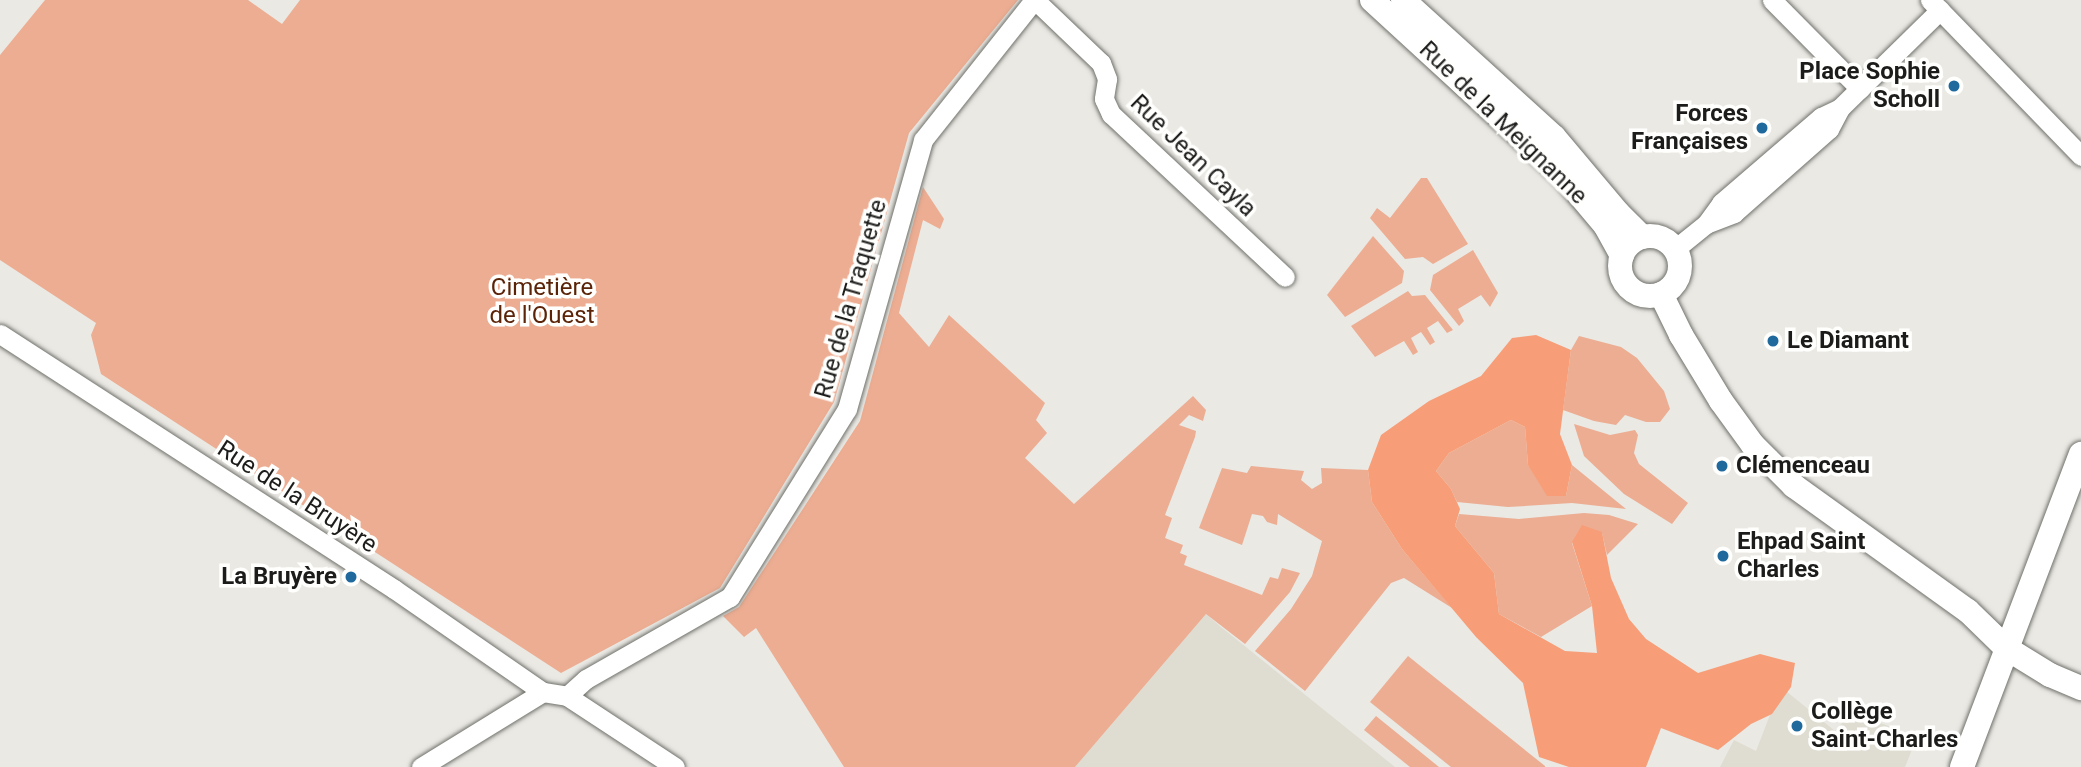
<!DOCTYPE html>
<meta charset="utf-8">
<style>
body{margin:0}
#map{position:relative;width:2081px;height:767px;overflow:hidden;background:#eae9e4;font-family:Roboto,sans-serif}
div>[style]{position:absolute}
.built>*{inset:0;background:#dfddd1}
.green>*{inset:0;background:#ecad92}
.forest>*{inset:0;background:#f79e78}
.roads{filter:drop-shadow(0 0 2px #70706b) drop-shadow(0 0 2px #70706b)}
.minor>*{height:19px;margin:-9.5px;padding:0 9.5px;transform-origin:9.5px;border-radius:9.5px;background:#fff}
.major>*{height:24px;margin:-12px;padding:0 12px;transform-origin:12px;border-radius:12px;background:#fff}
.major>.ring{margin:-12px;padding:0;box-sizing:content-box;background:none;border:24px solid #fff;border-radius:50%}
.dots>*{width:19px;height:19px;translate:-50% -50%;box-sizing:border-box;border:4px solid #fffffe;border-radius:50%}
span{translate:-50% -50%;white-space:nowrap;text-align:center;line-height:1.15;-webkit-text-stroke:7px #fffffe;paint-order:stroke}
.poi-label{font-size:24px;color:#1c1c1a;font-weight:700}
.right{translate:-100% -50%;text-align:right}
.left{translate:0 -50%;text-align:left}
.street-label{font-size:24px;color:#1c1c1a}
.park-label{font-size:24px;color:#5b2408}
</style>
<div id="map">
<div class="built">
<div style="clip-path:polygon(1206px 614px,1221px 627px,1395px 767px,1075px 767px)"></div>
<div style="clip-path:polygon(1786px 691px,1835px 731px,1852px 712px,1917px 737px,1905px 767px,1720px 767px,1734px 740px,1756px 751px,1773px 707px)"></div>
</div>
<div class="green">
<div style="clip-path:polygon(45px 0,248px 0,282px 24px,300px 0,1018px 0,909px 133px,834px 402px,720px 588px,561px 673px,101px 374px,91px 335px,96px 323px,0 260px,0 55px)"></div>
<div style="clip-path:polygon(1421px 178px,1427px 178px,1468px 244px,1433px 264px,1423px 257px,1405px 259px,1370px 218px,1377px 208px,1390px 218px)"></div>
<div style="clip-path:polygon(923px 187px,944px 219px,940px 229px,923px 220px,899px 313px,929px 347px,949px 315px,1045px 403px,1036px 420px,1047px 433px,1025px 458px,1074px 504px,1193px 396px,1206px 410px,1203px 421px,1189px 415px,1179px 425px,1196px 431px,1195px 437px,1165px 515px,1172px 518px,1165px 538px,1183px 545px,1180px 553px,1187px 556px,1184px 565px,1262px 595px,1270px 577px,1278px 579px,1282px 568px,1300px 573px,1290px 592px,1245px 644px,1206px 614px,1075px 767px,844px 767px,756px 628px,744px 637px,723px 616px,739px 607px,860px 421px)"></div>
<div style="clip-path:polygon(1373px 236px,1404px 271px,1402px 283px,1345px 317px,1327px 295px)"></div>
<div style="clip-path:polygon(1473px 250px,1498px 293px,1490px 307px,1481px 295px,1458px 309px,1464px 321px,1459px 326px,1430px 290px,1433px 275px)"></div>
<div style="clip-path:polygon(1408px 291px,1412px 296px,1425px 295px,1453px 330px,1447px 333px,1438px 321px,1427px 328px,1435px 342px,1430px 345px,1421px 332px,1411px 338px,1418px 352px,1413px 355px,1404px 341px,1375px 357px,1351px 326px)"></div>
<div style="clip-path:polygon(1579px 336px,1621px 347px,1637px 358px,1664px 391px,1670px 409px,1660px 422px,1646px 422px,1625px 415px,1616px 425px,1594px 421px,1563px 410px,1571px 350px)"></div>
<div style="clip-path:polygon(1511px 420px,1525px 427px,1528px 465px,1566px 496px,1572px 465px,1626px 509px,1572px 503px,1508px 507px,1457px 502px,1451px 489px,1436px 471px,1449px 453px)"></div>
<div style="clip-path:polygon(1574px 424px,1610px 435px,1635px 430px,1638px 435px,1634px 453px,1639px 464px,1688px 503px,1672px 524px,1624px 494px,1584px 456px)"></div>
<div style="clip-path:polygon(1251px 466px,1304px 471px,1301px 480px,1312px 489px,1322px 483px,1321px 468px,1368px 470px,1372px 502px,1402px 549px,1452px 608px,1404px 578px,1391px 583px,1305px 691px,1255px 651px,1291px 609px,1312px 576px,1322px 541px,1278px 514px,1277px 525px,1267px 522px,1263px 516px,1252px 514px,1242px 545px,1199px 528px,1222px 468px,1247px 473px)"></div>
<div style="clip-path:polygon(1584px 513px,1609px 515px,1638px 524px,1607px 555px,1602px 533px,1572px 543px,1592px 606px,1541px 637px,1499px 614px,1494px 573px,1455px 526px,1459px 514px,1519px 519px)"></div>
<div style="clip-path:polygon(1408px 656px,1545px 766px,1545px 767px,1451px 767px,1370px 702px)"></div>
<div style="clip-path:polygon(1376px 716px,1439px 767px,1410px 767px,1364px 730px)"></div>
</div>
<div class="forest">
<div style="clip-path:polygon(1536px 335px,1571px 350px,1560px 434px,1572px 465px,1566px 496px,1547px 496px,1528px 465px,1525px 427px,1511px 420px,1449px 453px,1436px 471px,1451px 489px,1460px 509px,1455px 526px,1494px 573px,1499px 614px,1565px 651px,1597px 653px,1592px 606px,1572px 542px,1582px 525px,1602px 532px,1611px 578px,1629px 619px,1646px 639px,1698px 673px,1760px 654px,1795px 663px,1791px 687px,1772px 714px,1751px 724px,1718px 750px,1661px 728px,1646px 767px,1569px 767px,1539px 757px,1523px 683px,1476px 637px,1402px 549px,1372px 502px,1368px 470px,1381px 435px,1429px 401px,1481px 376px,1512px 338px)"></div>
</div>
<div class="roads">
<div class="minor">
<div style="left:1035px;top:0;width:91px;rotate:43.7deg"></div>
<div style="left:1101px;top:63px;width:17px;rotate:69deg"></div>
<div style="left:1107px;top:79px;width:20px;rotate:99deg"></div>
<div style="left:1104px;top:99px;width:17px;rotate:65deg"></div>
<div style="left:1111px;top:114px;width:238px;rotate:43.1deg"></div>
<div style="left:1772px;top:0;width:125px;rotate:45.3deg"></div>
<div style="left:1930px;top:0;width:217px;rotate:45.9deg"></div>
<div style="left:1706px;top:224px;width:30px;rotate:-21deg"></div>
<div style="left:1734px;top:213px;width:127px;rotate:-41.5deg"></div>
<div style="left:1829px;top:129px;width:24px;rotate:-62deg"></div>
<div style="left:1840px;top:108px;width:140px;rotate:-44.4deg"></div>
<div style="left:1675px;top:249px;width:40px;rotate:-39deg"></div>
<div style="left:1706px;top:224px;width:26px;rotate:-54deg"></div>
<div style="left:1721px;top:203px;width:132px;rotate:-40.7deg"></div>
<div style="left:1821px;top:117px;width:21px;rotate:-25deg"></div>
<div style="left:0;top:334px;width:469px;rotate:32.9deg"></div>
<div style="left:394px;top:589px;width:181px;rotate:34.7deg"></div>
<div style="left:543px;top:692px;width:24px;rotate:9deg"></div>
<div style="left:567px;top:696px;width:129px;rotate:33.3deg"></div>
<div style="left:567px;top:696px;width:25px;rotate:-42deg"></div>
<div style="left:586px;top:679px;width:166px;rotate:-29.7deg"></div>
<div style="left:730px;top:597px;width:221px;rotate:-58.1deg"></div>
<div style="left:847px;top:409px;width:280px;rotate:-74.2deg"></div>
<div style="left:923px;top:140px;width:179px;rotate:-51.6deg"></div>
<div style="left:421px;top:767px;width:143px;rotate:-31.6deg"></div>
</div>
<div class="major">
<div style="left:1372px;top:0;width:258px;rotate:42.5deg"></div>
<div style="left:1562px;top:174px;width:67px;rotate:49.9deg"></div>
<div style="left:1605px;top:225px;width:35px;rotate:61deg"></div>
<div style="left:1403px;top:0;width:204px;rotate:42.2deg"></div>
<div style="left:1554px;top:137px;width:99px;rotate:49.9deg"></div>
<div style="left:1618px;top:213px;width:34px;rotate:45deg"></div>
<div class="ring" style="left:1620px;top:236px;width:36px;height:36px"></div>
<div style="left:1661px;top:294px;width:46px;rotate:64deg"></div>
<div style="left:1681px;top:335px;width:77px;rotate:58.8deg"></div>
<div style="left:1721px;top:401px;width:54px;rotate:54deg"></div>
<div style="left:1753px;top:445px;width:58px;rotate:45deg"></div>
<div style="left:1794px;top:486px;width:214px;rotate:35.7deg"></div>
<div style="left:1968px;top:611px;width:53px;rotate:44.2deg"></div>
<div style="left:2006px;top:648px;width:52px;rotate:31.5deg"></div>
<div style="left:2050px;top:675px;width:34px;rotate:23deg"></div>
<div style="left:1962px;top:767px;width:335px;rotate:-69.2deg"></div>
</div>
</div>
<div class="dots">
<div style="left:1954px;top:86px;background:#20699d"></div>
<div style="left:1762px;top:128px;background:#20699d"></div>
<div style="left:1773px;top:341px;background:#20699d"></div>
<div style="left:1722px;top:466px;background:#20699d"></div>
<div style="left:1723px;top:556px;background:#20699d"></div>
<div style="left:351px;top:577px;background:#20699d"></div>
<div style="left:1797px;top:726px;background:#20699d"></div>
</div>
<div class="poi-label">
<span class="right" style="left:1940px;top:86px">Place Sophie<br>Scholl</span>
<span class="right" style="left:1748px;top:128px">Forces<br>Françaises</span>
<span class="left" style="left:1787px;top:341px">Le Diamant</span>
<span class="left" style="left:1736px;top:466px">Clémenceau</span>
<span class="left" style="left:1737px;top:556px">Ehpad Saint<br>Charles</span>
<span class="right" style="left:337px;top:577px">La Bruyère</span>
<span class="left" style="left:1811px;top:726px">Collège<br>Saint-Charles</span>
</div>
<div class="street-label">
<span style="left:1503px;top:123px;rotate:44deg">Rue de la Meignanne</span>
<span style="left:1193px;top:156px;rotate:44deg">Rue Jean Cayla</span>
<span style="left:851px;top:299px;rotate:-74deg">Rue de la Traquette</span>
<span style="left:297px;top:497px;rotate:33deg">Rue de la Bruyère</span>
</div>
<div class="park-label">
<span style="left:542px;top:302px">Cimetière<br>de l'Ouest</span>
</div>
</div>
